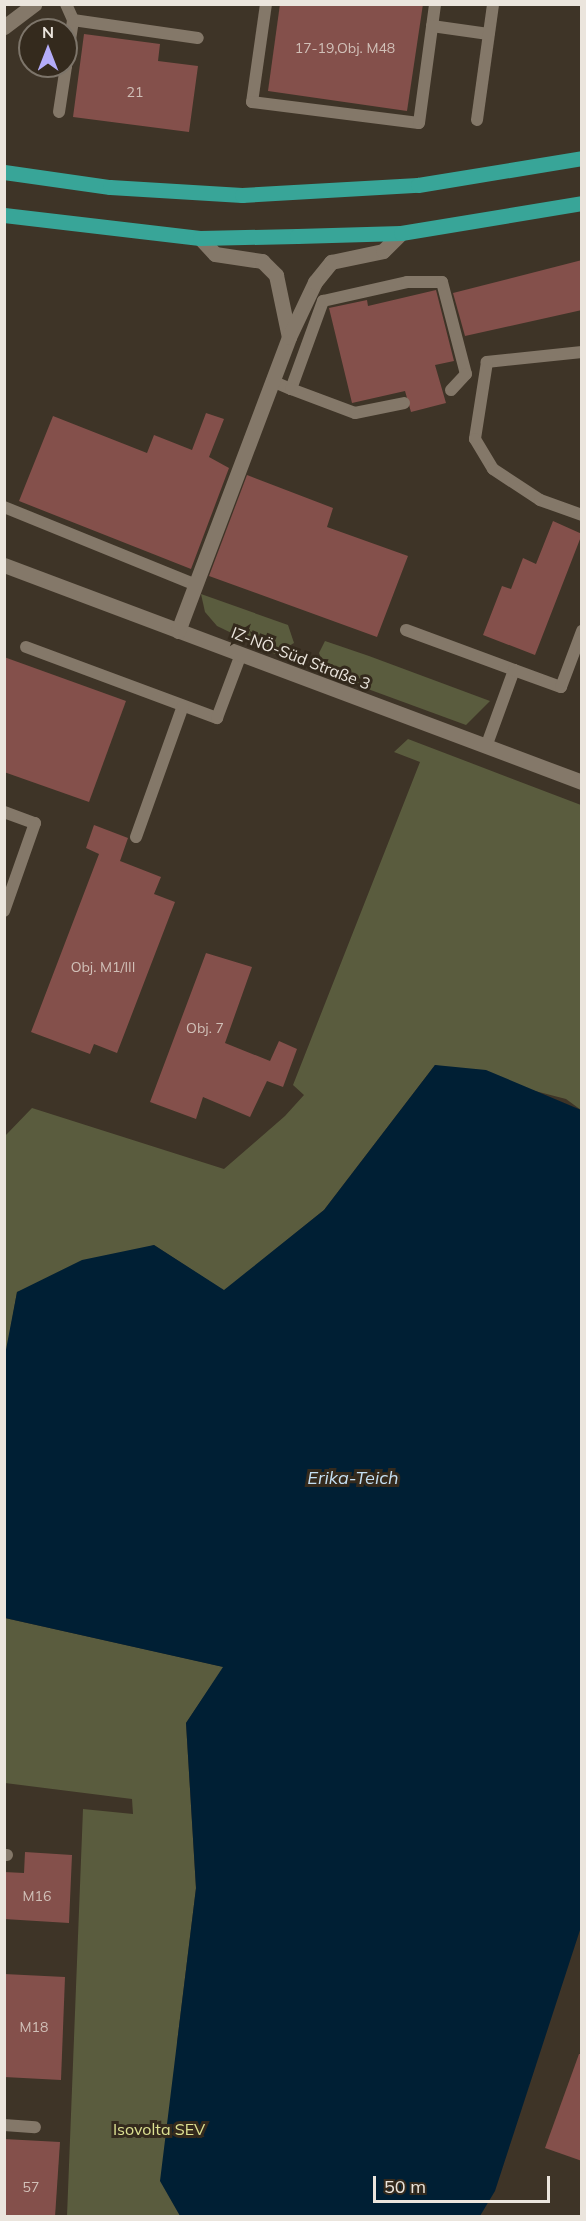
<!DOCTYPE html>
<meta charset="utf-8">
<style>
body{margin:0}
#map{position:relative;width:586px;height:2221px;overflow:hidden;background:#3e3427;font-family:Mulish,sans-serif}
div>[style]{position:absolute}
.green>*{inset:0;background:#5a5c3e}
.water>*{inset:0;background:#001f34}
.building>*{inset:0;background:#84504b}
.service>*{height:12px;margin:-6px;padding:0 6px;transform-origin:6px;border-radius:6px;background:#847869}
.minor>*{height:15px;margin:-7.5px;padding:0 7.5px;transform-origin:7.5px;border-radius:7.5px;background:#847869}
.primary>*{height:15px;margin:-7.5px;padding:0 7.5px;transform-origin:7.5px;border-radius:7.5px;background:#38a598}
span{translate:-50% -50%;white-space:nowrap;text-align:center;line-height:1.15;-webkit-text-stroke:6px #342a1d;paint-order:stroke}
.number-label{font-size:14px;color:#d1c0b8}
.number-label span{-webkit-text-stroke-width:0}
.street-label{font-size:16px;color:#ebe5dd}
.park-label{font-size:16px;color:#dde192}
.water-label{font-size:18px;color:#c4dff3;font-style:italic}
.frame{position:absolute;inset:0;border:6px solid #ebe5dd;pointer-events:none}
.north{position:absolute;left:18px;top:18px;width:60px;height:60px;box-sizing:border-box;background:#342a1d;border:2px solid #7d756a;border-radius:50%;rotate:0deg;font-size:16px;font-weight:700;line-height:24px;text-align:center;color:#ebe5dd}
.north::after{content:'';display:block;margin:auto;width:21px;height:27px;background:#b4acf9;clip-path:polygon(50% 0,100% 100%,50% 72%,0 100%)}
.scale{position:absolute;left:373px;top:2176px;width:177px;height:27px;box-sizing:border-box;border:3px solid #ebe5dd;border-top:0;padding-left:8px;font-size:18px;line-height:21px;white-space:nowrap;color:#ebe5dd;-webkit-text-stroke:4px #342a1d;paint-order:stroke}
</style>
<div id="map">
<div class="green">
<div style="clip-path:polygon(201px 594px,288px 625px,294px 643px,275px 654px,217px 626px,205px 612px)"></div>
<div style="clip-path:polygon(325px 641px,369px 656px,490px 701px,466px 725px,327px 674px,319px 653px)"></div>
<div style="clip-path:polygon(408px 739px,581px 805px,581px 1110px,566px 1099px,435px 1065px,324px 1210px,224px 1291px,154px 1245px,17px 1292px,5px 1360px,5px 1136px,32px 1108px,224px 1169px,285px 1116px,304px 1095px,293px 1085px,420px 762px,394px 752px)"></div>
<div style="clip-path:polygon(5px 1618px,224px 1667px,186px 1723px,196px 1888px,177px 2043px,432px 2216px,67px 2216px,83px 1809px,133px 1814px,132px 1799px,5px 1783px)"></div>
</div>
<div class="water">
<div style="clip-path:polygon(435px 1065px,486px 1070px,581px 1110px,581px 1927px,495px 2191px,480px 2216px,180px 2216px,160px 2181px,196px 1888px,186px 1723px,223px 1667px,5px 1618px,4px 1360px,17px 1292px,82px 1260px,154px 1245px,224px 1290px,324px 1210px)"></div>
</div>
<div class="building">
<div style="clip-path:polygon(280px 4px,423px 4px,407px 111px,268px 91px)"></div>
<div style="clip-path:polygon(84px 34px,160px 44px,158px 61px,198px 66px,189px 132px,73px 117px)"></div>
<div style="clip-path:polygon(582px 260px,582px 310px,465px 336px,453px 293px)"></div>
<div style="clip-path:polygon(436px 290px,454px 361px,435px 365px,446px 403px,411px 412px,405px 391px,352px 403px,329px 308px,367px 300px,368px 306px)"></div>
<div style="clip-path:polygon(206px 413px,224px 419px,209px 457px,229px 468px,191px 569px,19px 501px,53px 416px,147px 453px,154px 435px,192px 450px)"></div>
<div style="clip-path:polygon(247px 475px,333px 508px,327px 527px,408px 556px,377px 637px,209px 576px)"></div>
<div style="clip-path:polygon(553px 521px,582px 534px,535px 655px,483px 635px,502px 586px,511px 589px,523px 558px,536px 564px)"></div>
<div style="clip-path:polygon(4px 657px,126px 701px,89px 802px,4px 772px)"></div>
<div style="clip-path:polygon(94px 825px,128px 838px,120px 861px,161px 877px,154px 894px,175px 902px,117px 1053px,94px 1044px,90px 1054px,31px 1032px,99px 854px,86px 848px)"></div>
<div style="clip-path:polygon(206px 953px,252px 967px,225px 1043px,270px 1061px,279px 1041px,297px 1049px,283px 1087px,267px 1081px,250px 1117px,203px 1097px,196px 1119px,150px 1102px)"></div>
<div style="clip-path:polygon(25px 1852px,72px 1855px,69px 1923px,4px 1919px,4px 1872px,24px 1873px)"></div>
<div style="clip-path:polygon(4px 1974px,65px 1977px,61px 2080px,4px 2077px)"></div>
<div style="clip-path:polygon(579px 2054px,582px 2054px,582px 2161px,545px 2148px)"></div>
<div style="clip-path:polygon(4px 2139px,60px 2142px,55px 2217px,4px 2217px)"></div>
</div>
<div class="service">
<div style="left:66px;top:4px;width:17px;rotate:66deg"></div>
<div style="left:266px;top:4px;width:99px;rotate:98.1deg"></div>
<div style="left:252px;top:102px;width:168px;rotate:7.2deg"></div>
<div style="left:419px;top:123px;width:120px;rotate:-82.3deg"></div>
<div style="left:432px;top:26px;width:57px;rotate:8.1deg"></div>
<div style="left:66px;top:66px;width:47px;rotate:-81.3deg"></div>
<div style="left:73px;top:20px;width:126px;rotate:8.2deg"></div>
<div style="left:59px;top:112px;width:47px;rotate:-81.3deg"></div>
<div style="left:477px;top:120px;width:117px;rotate:-82.1deg"></div>
<div style="left:582px;top:352px;width:96px;rotate:174deg"></div>
<div style="left:487px;top:362px;width:78px;rotate:98.9deg"></div>
<div style="left:475px;top:439px;width:35px;rotate:59deg"></div>
<div style="left:493px;top:469px;width:56px;rotate:33.4deg"></div>
<div style="left:540px;top:500px;width:45px;rotate:19.7deg"></div>
<div style="left:272px;top:381px;width:21px;rotate:23deg"></div>
<div style="left:291px;top:389px;width:94px;rotate:-70deg"></div>
<div style="left:323px;top:301px;width:86px;rotate:-12.7deg"></div>
<div style="left:407px;top:282px;width:35px"></div>
<div style="left:442px;top:282px;width:95px;rotate:75.4deg"></div>
<div style="left:466px;top:374px;width:22px;rotate:133deg"></div>
<div style="left:291px;top:389px;width:68px;rotate:20.6deg"></div>
<div style="left:355px;top:413px;width:50px;rotate:-11.5deg"></div>
<div style="left:4px;top:507px;width:207px;rotate:22.1deg"></div>
<div style="left:406px;top:630px;width:115px;rotate:20.3deg"></div>
<div style="left:514px;top:670px;width:82px;rotate:110deg"></div>
<div style="left:26px;top:647px;width:204px;rotate:20.4deg"></div>
<div style="left:217px;top:718px;width:68px;rotate:-69.4deg"></div>
<div style="left:514px;top:670px;width:50px;rotate:19.9deg"></div>
<div style="left:561px;top:687px;width:60px;rotate:-69.4deg"></div>
<div style="left:4px;top:812px;width:33px;rotate:20deg"></div>
<div style="left:35px;top:823px;width:93px;rotate:109.4deg"></div>
<div style="left:136px;top:837px;width:139px;rotate:-70.3deg"></div>
<div style="left:4px;top:1855px;width:3px"></div>
<div style="left:4px;top:2125px;width:31px;rotate:4deg"></div>
</div>
<div class="minor">
<div style="left:4px;top:27px;width:38px;rotate:-37deg"></div>
<div style="left:200px;top:238px;width:22px;rotate:47deg"></div>
<div style="left:215px;top:254px;width:48px;rotate:8.5deg"></div>
<div style="left:262px;top:261px;width:20px;rotate:45deg"></div>
<div style="left:276px;top:275px;width:63px;rotate:78.2deg"></div>
<div style="left:4px;top:565px;width:617px;rotate:20.58deg"></div>
<div style="left:178px;top:631px;width:314px;rotate:-69.3deg"></div>
<div style="left:289px;top:337px;width:61px;rotate:-64.7deg"></div>
<div style="left:315px;top:282px;width:26px;rotate:-51deg"></div>
<div style="left:331px;top:262px;width:53px;rotate:-11.9deg"></div>
<div style="left:383px;top:251px;width:25px;rotate:-45deg"></div>
</div>
<div class="primary">
<div style="left:4px;top:172px;width:107px;rotate:8.1deg"></div>
<div style="left:110px;top:187px;width:132px;rotate:3.5deg"></div>
<div style="left:242px;top:195px;width:176px;rotate:-3.3deg"></div>
<div style="left:418px;top:185px;width:166px;rotate:-9.3deg"></div>
<div style="left:4px;top:215px;width:197px;rotate:6.7deg"></div>
<div style="left:200px;top:238px;width:97px;rotate:-1.2deg"></div>
<div style="left:297px;top:236px;width:104px;rotate:-1.7deg"></div>
<div style="left:401px;top:233px;width:183px;rotate:-9.4deg"></div>
</div>
<div class="number-label">
<span style="left:345px;top:48px">17-19,Obj. M48</span>
<span style="left:135px;top:92px">21</span>
<span style="left:103px;top:967px">Obj. M1/III</span>
<span style="left:205px;top:1028px">Obj. 7</span>
<span style="left:37px;top:1896px">M16</span>
<span style="left:34px;top:2027px">M18</span>
<span style="left:31px;top:2187px">57</span>
</div>
<div class="street-label">
<span style="left:301px;top:658px;rotate:21deg">IZ-NÖ-Süd Straße 3</span>
</div>
<div class="park-label">
<span style="left:159px;top:2129px">Isovolta SEV</span>
</div>
<div class="water-label">
<span style="left:353px;top:1478px">Erika-Teich</span>
</div>
<div class="frame"></div>
<div class="north">N</div>
<div class="scale">50 m</div>
</div>
